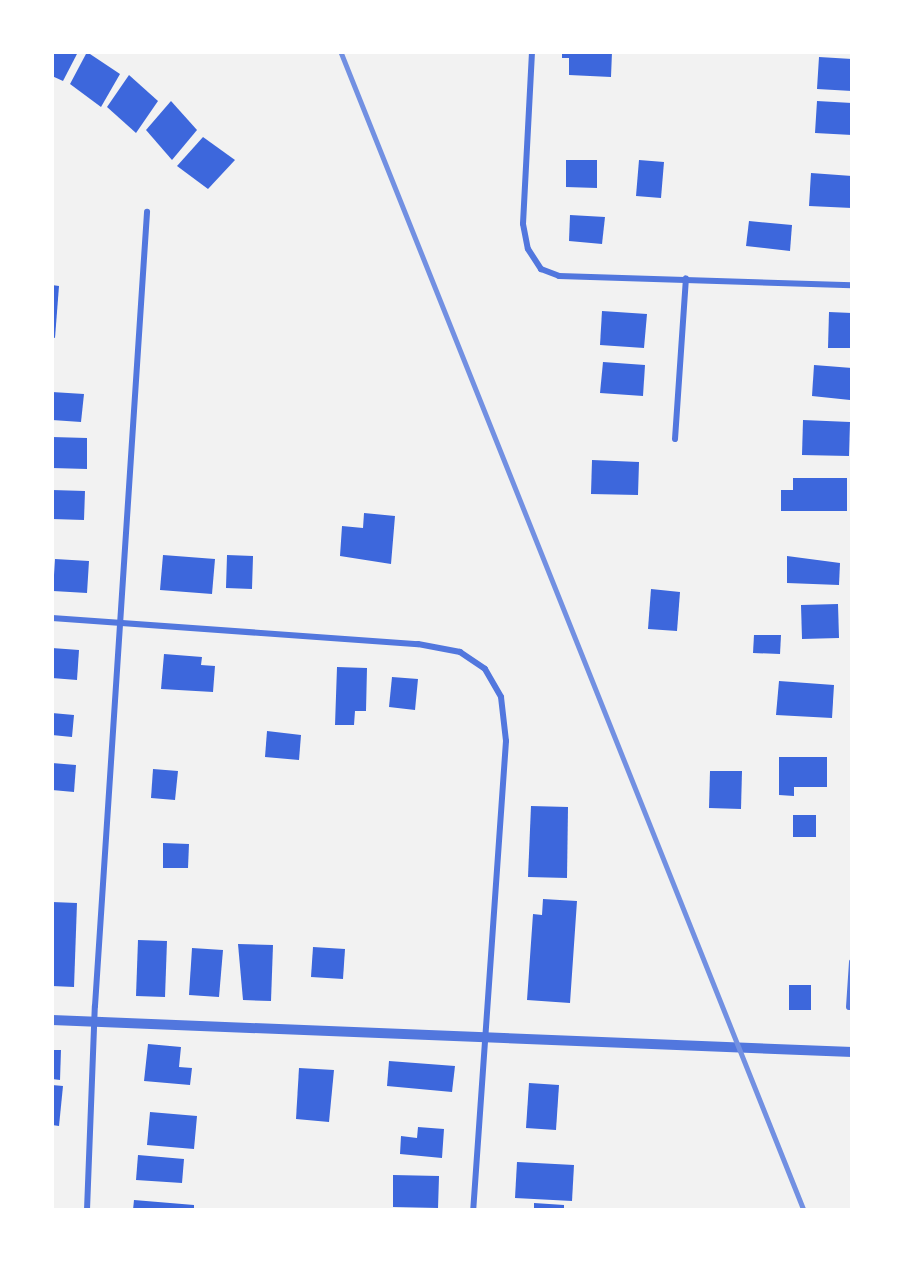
<!DOCTYPE html>
<style>
body{margin:0}
#map{position:relative;width:904px;height:1262px;overflow:hidden;background:#f2f2f2;font-family:"Varela Round",sans-serif}
div>[style]{position:absolute}
.building>*{inset:0;background:#3d67dc}
.minor>*{height:6px;margin:-3px;padding:0 3px;transform-origin:3px;border-radius:3px;background:#5277de}
.tertiary>*{height:10px;margin:-5px;padding:0 5px;transform-origin:5px;border-radius:5px;background:#5277de}
.rail>*{height:4.5px;margin:-2.25px;padding:0 2.25px;transform-origin:2.25px;border-radius:2.25px;background:#7290e2}
span{translate:-50% -50%;white-space:nowrap;text-align:center;line-height:1.15;-webkit-text-stroke:4.5px #fff;paint-order:stroke}
.frame{position:absolute;inset:0;border:54px solid #fff;pointer-events:none}
</style>
<div id="map">
<div class="building">
<div style="clip-path:polygon(52px 52px,78px 52px,63px 81px,52px 76px)"></div>
<div style="clip-path:polygon(87px 52px,120px 74px,101px 107px,70px 84px)"></div>
<div style="clip-path:polygon(562px 52px,612px 52px,611px 77px,569px 75px,569px 58px,562px 58px)"></div>
<div style="clip-path:polygon(819px 57px,852px 59px,852px 91px,817px 89px)"></div>
<div style="clip-path:polygon(129px 75px,158px 101px,136px 133px,107px 107px)"></div>
<div style="clip-path:polygon(171px 101px,197px 130px,172px 160px,146px 130px)"></div>
<div style="clip-path:polygon(817px 101px,852px 103px,852px 135px,815px 133px)"></div>
<div style="clip-path:polygon(203px 137px,235px 160px,208px 189px,177px 166px)"></div>
<div style="clip-path:polygon(566px 160px,597px 160px,597px 188px,566px 187px)"></div>
<div style="clip-path:polygon(639px 160px,664px 162px,661px 198px,636px 196px)"></div>
<div style="clip-path:polygon(811px 173px,852px 176px,852px 208px,809px 206px)"></div>
<div style="clip-path:polygon(570px 215px,605px 217px,602px 244px,569px 241px)"></div>
<div style="clip-path:polygon(749px 221px,792px 225px,790px 251px,746px 246px)"></div>
<div style="clip-path:polygon(52px 285px,59px 286px,55px 338px,52px 337px)"></div>
<div style="clip-path:polygon(602px 311px,647px 314px,644px 348px,600px 345px)"></div>
<div style="clip-path:polygon(829px 312px,852px 313px,852px 348px,828px 348px)"></div>
<div style="clip-path:polygon(603px 362px,645px 365px,643px 396px,600px 393px)"></div>
<div style="clip-path:polygon(814px 365px,852px 368px,850px 400px,812px 396px)"></div>
<div style="clip-path:polygon(52px 392px,84px 394px,81px 422px,52px 420px)"></div>
<div style="clip-path:polygon(803px 420px,850px 422px,849px 456px,802px 455px)"></div>
<div style="clip-path:polygon(52px 437px,87px 438px,87px 469px,52px 468px)"></div>
<div style="clip-path:polygon(592px 460px,639px 462px,638px 495px,591px 494px)"></div>
<div style="clip-path:polygon(793px 478px,847px 478px,847px 511px,781px 511px,781px 490px,793px 490px)"></div>
<div style="clip-path:polygon(52px 490px,85px 491px,84px 520px,52px 519px)"></div>
<div style="clip-path:polygon(364px 513px,395px 516px,391px 564px,340px 556px,342px 526px,363px 528px)"></div>
<div style="clip-path:polygon(163px 555px,215px 559px,212px 594px,160px 590px)"></div>
<div style="clip-path:polygon(227px 555px,253px 556px,252px 589px,226px 588px)"></div>
<div style="clip-path:polygon(787px 556px,840px 563px,839px 585px,787px 583px)"></div>
<div style="clip-path:polygon(55px 559px,89px 561px,87px 593px,53px 591px)"></div>
<div style="clip-path:polygon(651px 589px,680px 592px,677px 631px,648px 629px)"></div>
<div style="clip-path:polygon(838px 604px,839px 638px,802px 639px,801px 605px)"></div>
<div style="clip-path:polygon(754px 635px,781px 635px,780px 654px,753px 653px)"></div>
<div style="clip-path:polygon(52px 648px,79px 650px,77px 680px,52px 678px)"></div>
<div style="clip-path:polygon(164px 654px,202px 657px,201px 665px,215px 666px,213px 692px,161px 689px)"></div>
<div style="clip-path:polygon(337px 667px,367px 668px,366px 711px,355px 711px,354px 725px,335px 725px)"></div>
<div style="clip-path:polygon(392px 677px,418px 679px,415px 710px,389px 707px)"></div>
<div style="clip-path:polygon(779px 681px,834px 685px,832px 718px,776px 715px)"></div>
<div style="clip-path:polygon(52px 713px,74px 715px,72px 737px,52px 735px)"></div>
<div style="clip-path:polygon(267px 731px,301px 735px,299px 760px,265px 757px)"></div>
<div style="clip-path:polygon(779px 757px,827px 757px,827px 787px,794px 787px,794px 796px,779px 795px)"></div>
<div style="clip-path:polygon(52px 763px,76px 765px,74px 792px,52px 790px)"></div>
<div style="clip-path:polygon(153px 769px,178px 771px,175px 800px,151px 798px)"></div>
<div style="clip-path:polygon(710px 771px,742px 771px,741px 809px,709px 808px)"></div>
<div style="clip-path:polygon(531px 806px,568px 807px,567px 878px,528px 877px)"></div>
<div style="clip-path:polygon(793px 815px,816px 815px,816px 837px,793px 837px)"></div>
<div style="clip-path:polygon(163px 843px,189px 844px,188px 868px,163px 868px)"></div>
<div style="clip-path:polygon(543px 899px,577px 901px,570px 1003px,527px 1000px,533px 914px,542px 915px)"></div>
<div style="clip-path:polygon(52px 902px,77px 903px,74px 987px,52px 986px)"></div>
<div style="clip-path:polygon(138px 940px,167px 941px,165px 997px,136px 996px)"></div>
<div style="clip-path:polygon(238px 944px,273px 945px,271px 1001px,243px 1000px)"></div>
<div style="clip-path:polygon(313px 947px,345px 949px,343px 979px,311px 977px)"></div>
<div style="clip-path:polygon(192px 948px,223px 950px,219px 997px,189px 995px)"></div>
<div style="clip-path:polygon(789px 985px,811px 985px,811px 1010px,789px 1010px)"></div>
<div style="clip-path:polygon(148px 1044px,181px 1047px,179px 1067px,192px 1068px,190px 1085px,144px 1081px)"></div>
<div style="clip-path:polygon(52px 1050px,61px 1050px,60px 1080px,52px 1079px)"></div>
<div style="clip-path:polygon(389px 1061px,455px 1066px,452px 1092px,387px 1086px)"></div>
<div style="clip-path:polygon(299px 1068px,334px 1070px,329px 1122px,296px 1119px)"></div>
<div style="clip-path:polygon(529px 1083px,559px 1085px,556px 1130px,526px 1128px)"></div>
<div style="clip-path:polygon(52px 1085px,63px 1086px,59px 1126px,52px 1125px)"></div>
<div style="clip-path:polygon(150px 1112px,197px 1116px,194px 1149px,147px 1145px)"></div>
<div style="clip-path:polygon(418px 1127px,444px 1129px,442px 1158px,400px 1154px,401px 1136px,417px 1138px)"></div>
<div style="clip-path:polygon(138px 1155px,184px 1159px,182px 1183px,136px 1180px)"></div>
<div style="clip-path:polygon(517px 1162px,574px 1165px,572px 1201px,515px 1198px)"></div>
<div style="clip-path:polygon(393px 1175px,439px 1176px,438px 1208px,393px 1207px)"></div>
<div style="clip-path:polygon(134px 1200px,194px 1205px,194px 1210px,133px 1210px)"></div>
<div style="clip-path:polygon(534px 1203px,564px 1205px,564px 1210px,534px 1210px)"></div>
</div>
<div class="minor">
<div style="left:532px;top:52px;width:172px;rotate:93deg"></div>
<div style="left:523px;top:224px;width:25px;rotate:79deg"></div>
<div style="left:528px;top:249px;width:24px;rotate:57deg"></div>
<div style="left:541px;top:269px;width:19px;rotate:21deg"></div>
<div style="left:559px;top:276px;width:293px;rotate:1.8deg"></div>
<div style="left:675px;top:439px;width:161px;rotate:-86.1deg"></div>
<div style="left:52px;top:618px;width:367px;rotate:4.1deg"></div>
<div style="left:418px;top:644px;width:43px;rotate:10.8deg"></div>
<div style="left:460px;top:652px;width:30px;rotate:34deg"></div>
<div style="left:485px;top:669px;width:32px;rotate:60deg"></div>
<div style="left:501px;top:697px;width:44px;rotate:83.5deg"></div>
<div style="left:506px;top:741px;width:470px;rotate:94deg"></div>
<div style="left:849px;top:1007px;width:45px;rotate:-86.2deg"></div>
<div style="left:87px;top:1210px;width:204px;rotate:-87.8deg"></div>
<div style="left:95px;top:1006px;width:796px;rotate:-86.25deg"></div>
</div>
<div class="tertiary">
<div style="left:52px;top:1020px;width:801px;rotate:2.29deg"></div>
</div>
<div class="rail">
<div style="left:341px;top:52px;width:1247px;rotate:68.21deg"></div>
</div>
<div class="frame"></div>
</div>
